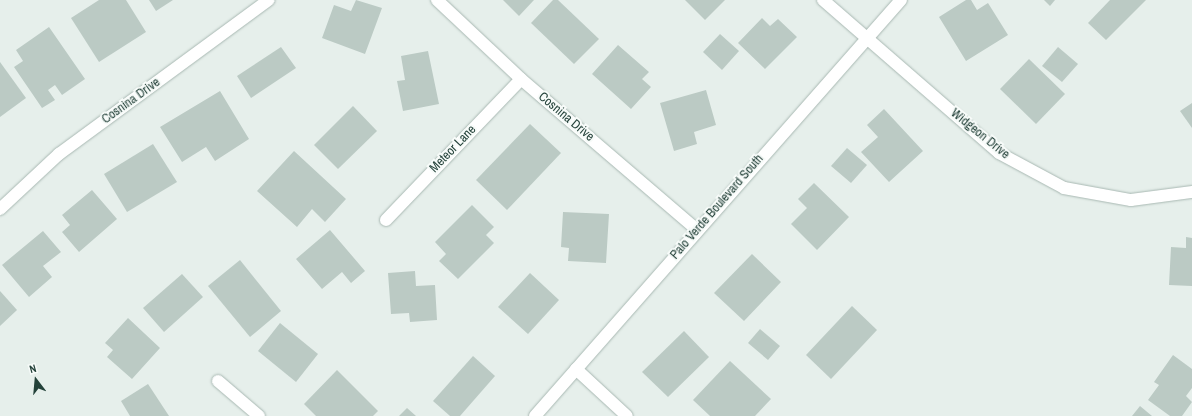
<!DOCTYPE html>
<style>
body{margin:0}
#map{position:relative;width:1192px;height:416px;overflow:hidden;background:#e6efeb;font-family:"Archivo Narrow",sans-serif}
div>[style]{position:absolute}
.building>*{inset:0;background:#bbcac4}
.roads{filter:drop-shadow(0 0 1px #a8b8b2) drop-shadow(0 0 1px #a8b8b2)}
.street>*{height:12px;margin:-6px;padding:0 6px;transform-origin:6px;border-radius:6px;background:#fff}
.secondary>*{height:12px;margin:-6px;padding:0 6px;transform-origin:6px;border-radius:6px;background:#fff}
span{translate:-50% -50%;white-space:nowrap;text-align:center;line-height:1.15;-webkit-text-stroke:4px #f7fbf9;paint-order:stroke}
.street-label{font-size:13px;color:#24423a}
.north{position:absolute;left:16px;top:360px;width:40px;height:40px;-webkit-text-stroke:3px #f7fbf9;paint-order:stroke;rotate:344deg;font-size:11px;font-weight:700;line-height:16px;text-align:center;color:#24423a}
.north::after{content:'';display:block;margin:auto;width:14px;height:18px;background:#24423a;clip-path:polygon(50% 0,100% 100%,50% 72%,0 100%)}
</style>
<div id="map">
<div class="building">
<div style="clip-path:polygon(99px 0,126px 0,146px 32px,99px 62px,71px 18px)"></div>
<div style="clip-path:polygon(149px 0,173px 0,156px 11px)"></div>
<div style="clip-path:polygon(356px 0,382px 8px,365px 54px,322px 38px,334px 5px,351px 11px)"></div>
<div style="clip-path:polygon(503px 0,534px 0,519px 16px)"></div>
<div style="clip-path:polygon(553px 0,558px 0,599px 39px,574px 64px,531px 23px)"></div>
<div style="clip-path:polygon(685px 0,725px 0,705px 20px)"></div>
<div style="clip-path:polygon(966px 0,971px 0,977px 10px,988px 3px,1008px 35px,966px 61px,939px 17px)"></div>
<div style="clip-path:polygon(1044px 0,1055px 0,1050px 6px)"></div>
<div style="clip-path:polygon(1110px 0,1146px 0,1106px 40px,1088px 23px)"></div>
<div style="clip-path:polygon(762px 18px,770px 26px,778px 19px,797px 37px,765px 69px,738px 43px)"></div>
<div style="clip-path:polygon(49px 27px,85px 79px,62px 95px,55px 85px,48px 90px,55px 100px,42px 108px,14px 67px,23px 61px,16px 50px)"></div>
<div style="clip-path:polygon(720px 34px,739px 51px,722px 70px,703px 52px)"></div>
<div style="clip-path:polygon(618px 45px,649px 72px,642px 79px,651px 87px,631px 109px,592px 74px)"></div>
<div style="clip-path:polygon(281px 47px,296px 68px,251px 98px,237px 76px)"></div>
<div style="clip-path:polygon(1058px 47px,1078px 64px,1062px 82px,1042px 66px)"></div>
<div style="clip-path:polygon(428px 51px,439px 104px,403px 111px,397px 81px,405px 80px,401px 56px)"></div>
<div style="clip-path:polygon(1029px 59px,1065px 94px,1036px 124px,1000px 89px)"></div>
<div style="clip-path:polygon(0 62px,26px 98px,0 117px)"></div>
<div style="clip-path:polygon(706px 90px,716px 125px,694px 132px,697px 144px,674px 151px,660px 103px)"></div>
<div style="clip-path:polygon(220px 91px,249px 139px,215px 161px,206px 147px,182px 162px,160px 127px)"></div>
<div style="clip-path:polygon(1192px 103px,1192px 128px,1180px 111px)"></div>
<div style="clip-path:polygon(353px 106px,377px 131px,338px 169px,314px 145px)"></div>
<div style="clip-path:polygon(884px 109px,923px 151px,889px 182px,861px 152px,878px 137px,867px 125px)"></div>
<div style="clip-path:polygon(530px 124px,561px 153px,507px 210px,476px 180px)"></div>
<div style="clip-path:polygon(153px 144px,177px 182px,127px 212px,104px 174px)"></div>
<div style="clip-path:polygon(847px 148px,867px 165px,851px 183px,831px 166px)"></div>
<div style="clip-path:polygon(294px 151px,346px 199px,325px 222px,312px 209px,297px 227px,257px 191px)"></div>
<div style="clip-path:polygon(814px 183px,849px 217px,817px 250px,791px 224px,807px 208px,798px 199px)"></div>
<div style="clip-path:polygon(92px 190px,117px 219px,79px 252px,62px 232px,70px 225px,62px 215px)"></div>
<div style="clip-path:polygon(472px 205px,494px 227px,486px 235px,494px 243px,458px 279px,439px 261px,446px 254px,435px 242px)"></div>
<div style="clip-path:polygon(563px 212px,609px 214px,606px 263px,568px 261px,569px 248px,561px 247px)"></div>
<div style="clip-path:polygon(330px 230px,365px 271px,351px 283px,342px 272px,322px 289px,296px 259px)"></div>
<div style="clip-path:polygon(43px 231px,61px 252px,43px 266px,52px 277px,29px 297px,2px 265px)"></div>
<div style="clip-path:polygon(1186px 237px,1192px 238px,1192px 286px,1169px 285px,1171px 247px,1186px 248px)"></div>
<div style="clip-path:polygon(752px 254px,781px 282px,744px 321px,714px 293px)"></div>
<div style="clip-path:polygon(240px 260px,281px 311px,250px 337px,208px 286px)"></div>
<div style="clip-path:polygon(415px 271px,416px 286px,435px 285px,437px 320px,410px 322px,409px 313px,391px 314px,388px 273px)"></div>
<div style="clip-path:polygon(530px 273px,559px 300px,528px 334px,498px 307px)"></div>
<div style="clip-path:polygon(182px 274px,203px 297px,164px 332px,143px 308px)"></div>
<div style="clip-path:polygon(0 291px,17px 310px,0 326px)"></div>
<div style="clip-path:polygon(852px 306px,877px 330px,831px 379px,806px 355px)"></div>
<div style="clip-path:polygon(128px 318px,160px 348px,132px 379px,107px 357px,113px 350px,105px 343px)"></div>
<div style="clip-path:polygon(280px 323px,318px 354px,296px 382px,258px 351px)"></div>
<div style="clip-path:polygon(760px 329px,780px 346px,768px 360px,748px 343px)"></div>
<div style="clip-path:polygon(684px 331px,709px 357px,668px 397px,642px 372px)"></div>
<div style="clip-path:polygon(1173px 355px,1192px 369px,1192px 388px,1186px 396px,1192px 402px,1182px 416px,1170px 416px,1148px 400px,1159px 385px,1154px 382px)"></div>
<div style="clip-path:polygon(473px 356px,495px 376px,460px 416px,450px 416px,433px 401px)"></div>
<div style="clip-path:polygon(730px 361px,771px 399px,755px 416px,710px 416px,693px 400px)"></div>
<div style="clip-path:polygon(337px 370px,378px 411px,373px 416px,316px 416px,304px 404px)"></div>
<div style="clip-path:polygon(148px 384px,169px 416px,130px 416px,121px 401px)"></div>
<div style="clip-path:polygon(1140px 406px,1152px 416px,1132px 416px)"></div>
<div style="clip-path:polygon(407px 408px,416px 416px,399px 416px)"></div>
</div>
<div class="roads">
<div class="street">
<div style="left:437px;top:0;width:115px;rotate:43.2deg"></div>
<div style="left:521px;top:79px;width:232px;rotate:40.6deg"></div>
<div style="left:823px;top:0;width:233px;rotate:41deg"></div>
<div style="left:999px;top:153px;width:74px;rotate:28.3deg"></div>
<div style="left:1064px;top:188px;width:68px;rotate:10.2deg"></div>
<div style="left:1131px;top:200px;width:62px;rotate:-7.5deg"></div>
<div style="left:0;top:209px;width:81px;rotate:-43deg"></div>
<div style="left:59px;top:154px;width:260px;rotate:-36.3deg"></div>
<div style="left:386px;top:220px;width:195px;rotate:-46.2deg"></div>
<div style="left:576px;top:369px;width:69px;rotate:42.7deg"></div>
<div style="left:218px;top:381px;width:54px;rotate:40.5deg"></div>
</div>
<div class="secondary">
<div style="left:535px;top:416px;width:554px;rotate:-48.66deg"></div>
</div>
</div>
<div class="street-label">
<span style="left:131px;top:101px;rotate:-36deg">Cosnina Drive</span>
<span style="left:566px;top:117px;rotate:40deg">Cosnina Drive</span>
<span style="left:980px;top:134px;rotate:39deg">Widgeon Drive</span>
<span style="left:453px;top:149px;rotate:-46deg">Meteor Lane</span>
<span style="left:717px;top:207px;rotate:-49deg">Palo Verde Boulevard South</span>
</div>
<div class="north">N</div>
</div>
